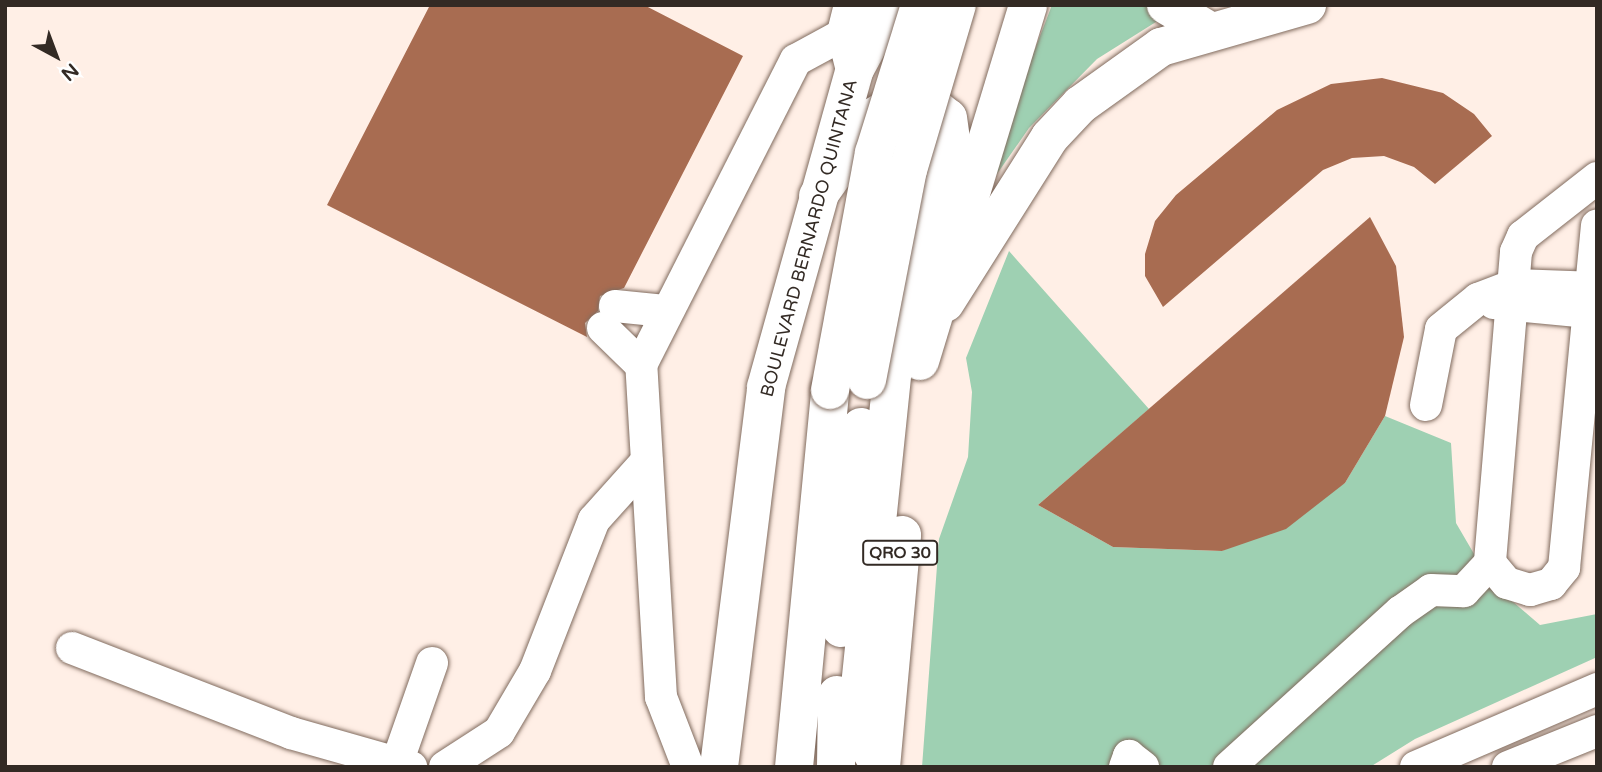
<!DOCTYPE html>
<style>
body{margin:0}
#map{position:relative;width:1602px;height:772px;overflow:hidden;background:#ffefe6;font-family:"Varela Round",sans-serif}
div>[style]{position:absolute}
.green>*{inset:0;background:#9ed0b2}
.building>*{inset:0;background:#a86c51}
.roads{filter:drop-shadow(0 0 2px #816b5e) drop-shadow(0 0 2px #816b5e)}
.minor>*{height:32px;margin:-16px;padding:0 16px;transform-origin:16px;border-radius:16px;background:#fff}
.major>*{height:38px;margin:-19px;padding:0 19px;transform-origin:19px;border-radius:19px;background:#fff}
.highway>*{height:38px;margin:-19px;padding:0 19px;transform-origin:19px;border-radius:19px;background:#fff}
.bridges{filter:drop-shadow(0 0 2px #816b5e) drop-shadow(0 0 2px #816b5e)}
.highway-bridge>*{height:38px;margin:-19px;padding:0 19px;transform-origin:19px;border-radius:19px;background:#fff}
span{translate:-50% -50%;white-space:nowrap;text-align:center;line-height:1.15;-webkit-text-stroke:6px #fff;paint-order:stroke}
.shield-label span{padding:2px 5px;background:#fff;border:2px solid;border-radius:5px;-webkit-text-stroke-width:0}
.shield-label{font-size:16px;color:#332a24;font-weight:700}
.street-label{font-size:18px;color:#332a24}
.frame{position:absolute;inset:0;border:7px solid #332a24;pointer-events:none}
.north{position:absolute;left:21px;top:21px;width:70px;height:70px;-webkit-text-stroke:5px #fff;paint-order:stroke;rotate:139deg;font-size:19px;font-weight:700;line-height:28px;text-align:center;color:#332a24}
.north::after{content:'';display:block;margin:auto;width:24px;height:32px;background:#332a24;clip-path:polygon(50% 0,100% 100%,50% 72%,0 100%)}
</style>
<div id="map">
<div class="green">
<div style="clip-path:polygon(1052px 5px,1183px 5px,1097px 59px,1029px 128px,974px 207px)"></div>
<div style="clip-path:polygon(1009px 251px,1149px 409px,1038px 505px,1113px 547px,1222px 551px,1345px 483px,1385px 416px,1451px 443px,1456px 523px,1491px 583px,1540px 625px,1597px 614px,1595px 658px,1415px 739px,1370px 767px,922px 767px,939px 539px,968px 457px,972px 392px,966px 358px)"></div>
</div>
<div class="building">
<div style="clip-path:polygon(430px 5px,644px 5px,743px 56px,624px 288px,600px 296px,598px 311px,585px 323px,587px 337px,327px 205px)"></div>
<div style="clip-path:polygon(1382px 78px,1443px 93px,1474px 114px,1492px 136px,1435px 184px,1414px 167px,1384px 156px,1352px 158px,1323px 170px,1163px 307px,1145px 276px,1145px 254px,1155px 221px,1176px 195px,1277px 110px,1331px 84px)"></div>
<div style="clip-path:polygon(1370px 217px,1396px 266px,1404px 337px,1385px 416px,1345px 483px,1286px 529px,1222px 551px,1113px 547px,1038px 505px)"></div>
</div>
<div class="roads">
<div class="minor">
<div style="left:1597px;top:178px;width:94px;rotate:141.9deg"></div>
<div style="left:1523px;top:236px;width:17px;rotate:114deg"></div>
<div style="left:1516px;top:252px;width:312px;rotate:94.8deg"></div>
<div style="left:1490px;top:563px;width:26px;rotate:50deg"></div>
<div style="left:1507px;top:583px;width:24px;rotate:17deg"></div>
<div style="left:1530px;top:590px;width:22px;rotate:-16deg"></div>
<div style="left:1551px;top:584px;width:21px;rotate:-51deg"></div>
<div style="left:1564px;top:568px;width:344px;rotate:-84.5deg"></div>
<div style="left:1494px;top:303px;width:103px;rotate:5.5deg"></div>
<div style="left:615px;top:306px;width:50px;rotate:5.7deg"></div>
<div style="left:603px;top:328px;width:53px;rotate:44.2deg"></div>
<div style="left:1426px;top:405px;width:77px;rotate:-78.8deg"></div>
<div style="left:1441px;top:329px;width:48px;rotate:-39deg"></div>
<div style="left:1478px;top:299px;width:40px;rotate:-21deg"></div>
<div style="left:1515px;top:285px;width:82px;rotate:2.1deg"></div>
<div style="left:72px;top:648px;width:235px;rotate:21.2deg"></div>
<div style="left:291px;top:733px;width:125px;rotate:15.8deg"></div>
<div style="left:397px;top:763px;width:106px;rotate:-70.7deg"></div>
<div style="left:445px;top:767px;width:64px;rotate:-32.9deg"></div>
<div style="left:499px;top:732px;width:71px;rotate:-59.5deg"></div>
<div style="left:535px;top:671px;width:162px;rotate:-68.7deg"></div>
<div style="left:594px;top:520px;width:79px;rotate:-48.1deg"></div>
<div style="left:688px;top:767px;width:75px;rotate:-111.1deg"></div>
<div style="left:661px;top:697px;width:333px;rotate:-93.4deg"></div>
<div style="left:641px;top:365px;width:342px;rotate:-63.1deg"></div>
<div style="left:796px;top:60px;width:80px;rotate:-28.5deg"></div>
<div style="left:1125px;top:767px;width:12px;rotate:-70deg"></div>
<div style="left:1129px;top:756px;width:18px;rotate:38deg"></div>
<div style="left:1229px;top:767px;width:231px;rotate:-42.2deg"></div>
<div style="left:1400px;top:612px;width:38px;rotate:-35deg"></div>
<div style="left:1431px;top:590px;width:33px;rotate:2deg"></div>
<div style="left:1464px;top:591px;width:38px;rotate:-47deg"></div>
<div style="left:1416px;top:767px;width:197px;rotate:-23.3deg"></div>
<div style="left:1508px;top:767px;width:96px;rotate:-22deg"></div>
</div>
<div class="major">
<div style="left:1166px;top:5px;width:49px;rotate:30.8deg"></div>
<div style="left:945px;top:303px;width:196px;rotate:-57.7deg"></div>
<div style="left:1050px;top:137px;width:44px;rotate:-46.8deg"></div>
<div style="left:1080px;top:105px;width:100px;rotate:-35.6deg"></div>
<div style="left:1161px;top:47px;width:152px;rotate:-16deg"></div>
</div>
<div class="highway">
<div style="left:853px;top:5px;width:30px;rotate:104deg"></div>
<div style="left:846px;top:34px;width:36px;rotate:76deg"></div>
<div style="left:818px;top:196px;width:98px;rotate:-54.5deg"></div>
<div style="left:875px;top:116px;width:31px;rotate:-32deg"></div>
<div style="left:901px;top:100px;width:18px;rotate:-19deg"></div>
<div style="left:918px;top:94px;width:38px;rotate:39deg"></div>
<div style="left:948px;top:118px;width:22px;rotate:82deg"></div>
<div style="left:951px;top:140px;width:205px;rotate:105.5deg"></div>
<div style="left:896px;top:338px;width:391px;rotate:95.9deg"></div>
<div style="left:856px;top:727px;width:47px;rotate:58deg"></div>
<div style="left:920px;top:361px;width:372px;rotate:-73.1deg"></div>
<div style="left:841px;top:628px;width:202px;rotate:-84.3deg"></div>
<div style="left:719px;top:767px;width:383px;rotate:-82.9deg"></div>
<div style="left:766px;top:387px;width:330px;rotate:-74.4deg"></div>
<div style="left:855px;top:69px;width:73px;rotate:-61.3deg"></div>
<div style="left:794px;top:767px;width:379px;rotate:-84.5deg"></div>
<div style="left:836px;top:767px;width:72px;rotate:-89.2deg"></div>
<div style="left:881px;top:767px;width:233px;rotate:-84.8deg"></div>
</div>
</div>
<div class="bridges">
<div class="highway-bridge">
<div style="left:867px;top:380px;width:214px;rotate:-79deg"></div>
<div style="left:908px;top:170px;width:172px;rotate:-73.5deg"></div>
<div style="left:830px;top:390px;width:241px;rotate:-79.5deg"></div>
<div style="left:874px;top:153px;width:155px;rotate:-72.7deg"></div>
</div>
</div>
<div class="shield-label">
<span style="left:900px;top:553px">QRO 30</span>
</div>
<div class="street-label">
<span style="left:809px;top:238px;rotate:-75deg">BOULEVARD BERNARDO QUINTANA</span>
</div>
<div class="frame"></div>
<div class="north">N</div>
</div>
